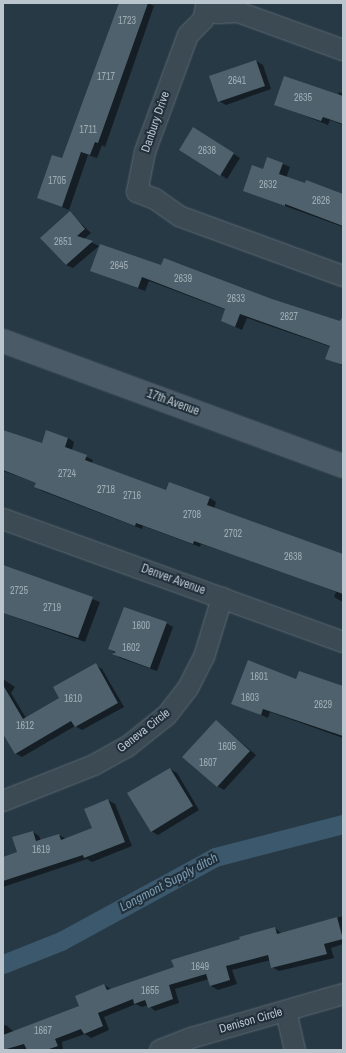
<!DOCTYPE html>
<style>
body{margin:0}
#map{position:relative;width:346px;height:1053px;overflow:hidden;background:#273945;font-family:"Archivo Narrow",sans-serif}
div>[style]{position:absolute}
.shadow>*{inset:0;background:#0007}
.canal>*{height:19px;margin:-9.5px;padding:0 9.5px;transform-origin:9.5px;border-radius:9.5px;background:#3c586c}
.building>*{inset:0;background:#4e616c}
.roads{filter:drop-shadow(0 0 1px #5b6871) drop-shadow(0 0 1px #5b6871)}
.street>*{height:20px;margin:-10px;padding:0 10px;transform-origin:10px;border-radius:10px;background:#3c4a54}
.secondary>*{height:22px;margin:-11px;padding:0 11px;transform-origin:11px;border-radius:11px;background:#4a5a67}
span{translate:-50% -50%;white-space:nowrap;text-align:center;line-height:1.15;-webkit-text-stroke:4px #202f3a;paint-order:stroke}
.number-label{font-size:10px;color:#9facb5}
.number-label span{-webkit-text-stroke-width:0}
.street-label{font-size:12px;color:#bac5cd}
.water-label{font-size:13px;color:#7a9ab0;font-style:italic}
.frame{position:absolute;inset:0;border:4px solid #bac5cd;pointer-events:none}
</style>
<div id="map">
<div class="shadow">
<div style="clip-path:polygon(121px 3px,148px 3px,154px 6px,105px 147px,102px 145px,97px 158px,88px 155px,69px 210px,38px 197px,62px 160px)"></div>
<div style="clip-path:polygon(256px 61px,263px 65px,271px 89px,226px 105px,219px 101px)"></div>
<div style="clip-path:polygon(339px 92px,343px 94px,343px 125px,330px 120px,328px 125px,275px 104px,338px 96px)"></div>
<div style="clip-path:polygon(200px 132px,240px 158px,227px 179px,221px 175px)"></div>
<div style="clip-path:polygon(283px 164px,290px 167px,286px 178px,343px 195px,343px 227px,244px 191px,264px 171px)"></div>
<div style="clip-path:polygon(70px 213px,91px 233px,84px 239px,99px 246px,73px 268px,66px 265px)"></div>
<div style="clip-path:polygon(162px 266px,343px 324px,343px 366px,327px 358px,331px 347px,247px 318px,242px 330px,222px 321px,226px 310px,149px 281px,145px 291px,92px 271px)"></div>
<div style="clip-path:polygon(3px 430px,42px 445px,68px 438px,74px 442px,72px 450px,93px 460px,92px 463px,167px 491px,210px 498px,216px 502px,214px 509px,343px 555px,343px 602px,334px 597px,336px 592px,277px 569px,201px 544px,200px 547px,143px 526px,142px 529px,42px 491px,36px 487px,37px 483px,3px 471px)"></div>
<div style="clip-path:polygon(3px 566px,100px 602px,85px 642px,3px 613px)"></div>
<div style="clip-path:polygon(166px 623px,173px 627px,157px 671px,120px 658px,110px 649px)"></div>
<div style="clip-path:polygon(96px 665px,102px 669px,124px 707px,82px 730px,75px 726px,22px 757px,15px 753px,3px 732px,3px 679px,15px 687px,11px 693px,26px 718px,60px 699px)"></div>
<div style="clip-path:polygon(297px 680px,343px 687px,343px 738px,270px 712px,268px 718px,233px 703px)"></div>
<div style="clip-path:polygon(216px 721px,256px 755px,224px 790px,217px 786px)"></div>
<div style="clip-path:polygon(170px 769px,177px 773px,199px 810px,158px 835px,151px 831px)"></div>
<div style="clip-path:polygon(108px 800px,115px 804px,132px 846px,92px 862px,87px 859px,3px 887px,3px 858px,19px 852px,33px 832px,39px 836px,41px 841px,59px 835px,66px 839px,93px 829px)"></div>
<div style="clip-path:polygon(343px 916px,343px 944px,331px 948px,334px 958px,279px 971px,272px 967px,271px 960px,232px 970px,237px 984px,218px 990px,211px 986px,209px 979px,175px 989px,179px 1003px,155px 1011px,148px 1005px,142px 1007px,136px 1004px,104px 1017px,109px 1030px,91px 1038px,85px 1034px,62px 1042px,63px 1050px,3px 1050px,3px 1026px,6px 1025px,14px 1032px,80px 1007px,104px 985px,111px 989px,175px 968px,275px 928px,282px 934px)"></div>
</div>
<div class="canal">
<div style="left:3px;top:964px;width:62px;rotate:-21.6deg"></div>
<div style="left:61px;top:941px;width:175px;rotate:-28.6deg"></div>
<div style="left:215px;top:857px;width:132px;rotate:-14.5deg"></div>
</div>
<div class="building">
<div style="clip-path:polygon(119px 3px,148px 3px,98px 143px,95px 142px,90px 155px,81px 152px,62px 207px,37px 198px,52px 155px,62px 158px)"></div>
<div style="clip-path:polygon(256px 60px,265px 86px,218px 102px,209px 76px)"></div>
<div style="clip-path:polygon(284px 76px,343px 96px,343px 124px,323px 117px,321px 121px,274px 105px)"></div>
<div style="clip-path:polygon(193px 127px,234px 153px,220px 176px,179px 150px)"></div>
<div style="clip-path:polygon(267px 157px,283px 163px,279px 174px,305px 183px,306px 180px,343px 194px,343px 226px,285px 204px,285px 206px,243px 191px,252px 165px,263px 169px)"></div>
<div style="clip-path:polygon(70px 211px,85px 229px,77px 236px,93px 241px,66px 265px,40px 238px)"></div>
<div style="clip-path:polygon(100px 244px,161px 265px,164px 258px,272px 299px,340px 321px,343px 316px,343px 365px,325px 359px,330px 346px,240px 314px,235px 327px,221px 321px,225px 309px,142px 277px,138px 288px,90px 271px)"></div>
<div style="clip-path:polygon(3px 430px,42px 443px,46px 430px,68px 438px,65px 447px,87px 455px,85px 460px,166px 490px,169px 482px,210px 497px,207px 505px,343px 554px,343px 594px,194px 541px,193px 544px,136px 523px,135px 526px,34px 487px,36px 483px,3px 470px)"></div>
<div style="clip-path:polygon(3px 565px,93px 597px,78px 638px,3px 613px)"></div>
<div style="clip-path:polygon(124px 607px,167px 622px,150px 668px,112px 654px,116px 652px,108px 649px)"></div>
<div style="clip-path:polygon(248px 660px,296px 679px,299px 671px,343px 686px,343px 736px,263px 709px,261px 715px,231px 704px)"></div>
<div style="clip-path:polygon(96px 663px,118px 703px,75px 727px,71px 721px,15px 754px,3px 734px,3px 685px,23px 719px,59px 698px,53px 687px)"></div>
<div style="clip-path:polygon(216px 720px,250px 751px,217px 787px,182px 757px)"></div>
<div style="clip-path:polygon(170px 768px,193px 806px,151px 832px,127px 793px)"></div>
<div style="clip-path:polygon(108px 799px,125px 842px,84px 858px,83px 855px,3px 881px,3px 857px,17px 852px,12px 837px,33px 831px,36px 841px,59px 834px,61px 840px,92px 828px,84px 809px)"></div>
<div style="clip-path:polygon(337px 917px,343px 939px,324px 944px,327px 954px,271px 968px,268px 955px,226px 966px,230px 980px,210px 986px,206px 974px,169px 985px,173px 999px,148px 1008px,145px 1000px,134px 1004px,133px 999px,98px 1013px,103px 1026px,84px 1034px,81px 1029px,55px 1039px,58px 1046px,46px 1050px,27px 1050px,24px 1044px,3px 1050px,3px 1035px,79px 1006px,75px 996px,104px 984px,107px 990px,174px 967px,171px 960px,240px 939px,239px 937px,275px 927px,277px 934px)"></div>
</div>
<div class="roads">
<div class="street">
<div style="left:343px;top:50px;width:112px;rotate:-160.1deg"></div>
<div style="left:238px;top:12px;width:21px;rotate:177deg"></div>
<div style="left:217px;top:13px;width:13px;rotate:-151deg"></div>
<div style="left:206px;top:7px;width:13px;rotate:103deg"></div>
<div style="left:203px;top:20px;width:21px;rotate:135deg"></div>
<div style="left:188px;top:35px;width:125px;rotate:110.2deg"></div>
<div style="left:145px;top:152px;width:41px;rotate:101.3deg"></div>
<div style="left:137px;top:192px;width:19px;rotate:21deg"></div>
<div style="left:155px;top:199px;width:29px;rotate:35deg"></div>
<div style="left:179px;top:216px;width:175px;rotate:20.1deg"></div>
<div style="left:3px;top:519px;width:362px;rotate:19.9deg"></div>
<div style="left:3px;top:801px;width:98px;rotate:-21.6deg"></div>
<div style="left:94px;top:765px;width:38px;rotate:-29deg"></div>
<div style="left:127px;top:747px;width:51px;rotate:-38.7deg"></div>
<div style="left:167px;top:715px;width:34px;rotate:-52deg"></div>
<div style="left:188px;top:688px;width:35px;rotate:-63deg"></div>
<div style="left:204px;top:657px;width:62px;rotate:-73deg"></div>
<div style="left:286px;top:1011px;width:40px;rotate:77deg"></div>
<div style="left:160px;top:1050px;width:33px;rotate:-21deg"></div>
<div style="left:191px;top:1038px;width:158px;rotate:-16.1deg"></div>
</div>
<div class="secondary">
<div style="left:3px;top:341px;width:362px;rotate:20.2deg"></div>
</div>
</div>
<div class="number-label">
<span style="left:127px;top:21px">1723</span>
<span style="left:106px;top:77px">1717</span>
<span style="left:237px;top:81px">2641</span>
<span style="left:303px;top:98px">2635</span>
<span style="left:88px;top:130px">1711</span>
<span style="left:207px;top:151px">2638</span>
<span style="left:57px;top:181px">1705</span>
<span style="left:268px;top:185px">2632</span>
<span style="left:321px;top:201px">2626</span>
<span style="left:63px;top:242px">2651</span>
<span style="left:119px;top:266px">2645</span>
<span style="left:183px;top:279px">2639</span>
<span style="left:236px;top:299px">2633</span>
<span style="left:289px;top:317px">2627</span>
<span style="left:67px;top:474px">2724</span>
<span style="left:106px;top:490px">2718</span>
<span style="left:132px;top:496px">2716</span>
<span style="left:192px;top:515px">2708</span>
<span style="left:233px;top:534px">2702</span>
<span style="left:293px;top:557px">2638</span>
<span style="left:19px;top:591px">2725</span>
<span style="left:52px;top:608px">2719</span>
<span style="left:141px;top:626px">1600</span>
<span style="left:131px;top:648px">1602</span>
<span style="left:259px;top:677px">1601</span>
<span style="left:250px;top:698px">1603</span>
<span style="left:73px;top:699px">1610</span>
<span style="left:323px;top:705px">2629</span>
<span style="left:25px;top:726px">1612</span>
<span style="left:227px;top:747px">1605</span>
<span style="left:208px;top:763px">1607</span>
<span style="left:41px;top:850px">1619</span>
<span style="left:200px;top:967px">1649</span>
<span style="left:150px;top:991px">1655</span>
<span style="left:43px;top:1031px">1667</span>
</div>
<div class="street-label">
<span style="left:156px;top:122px;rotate:-71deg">Danbury Drive</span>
<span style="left:173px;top:403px;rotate:20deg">17th Avenue</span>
<span style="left:173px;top:580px;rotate:20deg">Denver Avenue</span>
<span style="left:144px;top:731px;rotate:-38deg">Geneva Circle</span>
<span style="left:251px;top:1021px;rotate:-16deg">Denison Circle</span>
</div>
<div class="water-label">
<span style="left:169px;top:883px;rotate:-28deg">Longmont Supply ditch</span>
</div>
<div class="frame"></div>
</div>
